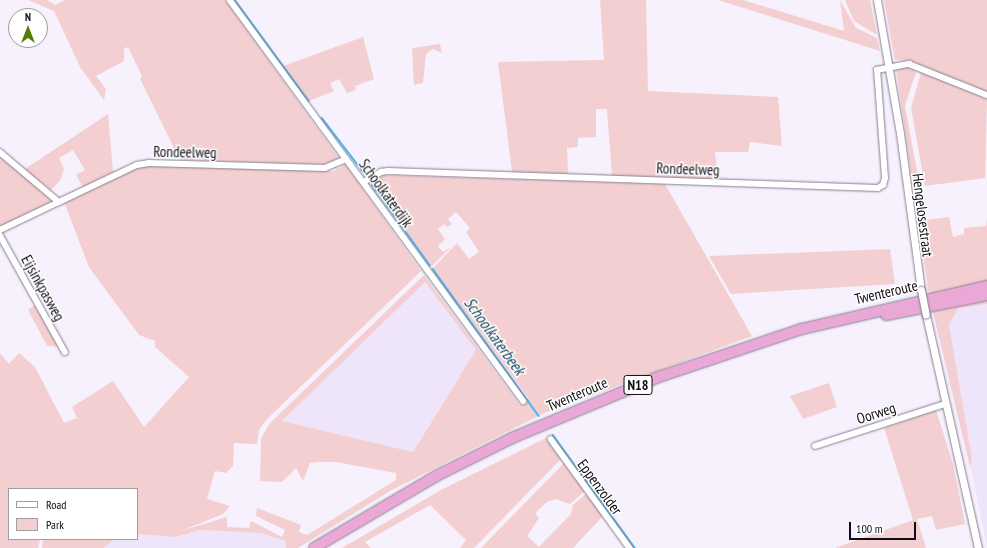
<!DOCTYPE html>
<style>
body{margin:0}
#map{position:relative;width:987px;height:548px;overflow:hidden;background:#f6f1fd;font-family:"PT Sans Narrow",sans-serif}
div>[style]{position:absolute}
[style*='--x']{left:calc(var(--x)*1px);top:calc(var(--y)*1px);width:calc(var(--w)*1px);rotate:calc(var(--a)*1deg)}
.built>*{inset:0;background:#eee5fb}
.green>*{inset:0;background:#f4cfd1}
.stream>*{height:1.5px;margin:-0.75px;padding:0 0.75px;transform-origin:0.75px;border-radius:0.75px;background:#4cb7ee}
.roads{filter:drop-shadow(0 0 1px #857e90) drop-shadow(0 0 1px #857e90)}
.street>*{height:5.5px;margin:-2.75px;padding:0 2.75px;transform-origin:2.75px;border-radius:2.75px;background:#fff}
.secondary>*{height:7px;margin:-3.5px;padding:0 3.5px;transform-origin:3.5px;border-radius:3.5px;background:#fff}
.highway>*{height:10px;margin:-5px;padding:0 5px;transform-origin:5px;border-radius:5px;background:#eaa8d6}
.bridges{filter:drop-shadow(0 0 1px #857e90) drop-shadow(0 0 1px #857e90)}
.secondary-bridge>*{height:7px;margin:-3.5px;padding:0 3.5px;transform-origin:3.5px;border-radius:3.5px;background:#fff}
span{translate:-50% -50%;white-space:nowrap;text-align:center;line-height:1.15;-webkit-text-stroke:3px #fff;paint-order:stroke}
.shield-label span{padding:1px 3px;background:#fff;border:1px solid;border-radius:3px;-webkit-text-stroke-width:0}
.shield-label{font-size:14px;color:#0f0c12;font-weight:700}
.street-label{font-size:15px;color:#0f0c12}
.water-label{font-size:16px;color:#144158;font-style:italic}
.legend{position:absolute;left:8px;top:488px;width:130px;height:52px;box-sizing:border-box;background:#fff;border:1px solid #9f9ea0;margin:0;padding:5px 7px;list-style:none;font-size:12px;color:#0f0c12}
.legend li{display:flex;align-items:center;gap:8px;height:20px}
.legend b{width:20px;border:1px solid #9f9ea0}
.north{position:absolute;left:8px;top:8px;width:40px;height:40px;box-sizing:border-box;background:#fff;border:1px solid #9f9ea0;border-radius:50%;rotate:0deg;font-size:11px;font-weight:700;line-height:16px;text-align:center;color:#0f0c12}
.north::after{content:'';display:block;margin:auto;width:14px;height:18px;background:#507d05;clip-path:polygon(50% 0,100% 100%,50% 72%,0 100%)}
.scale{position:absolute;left:849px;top:522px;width:67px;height:18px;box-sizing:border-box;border:2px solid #0f0c12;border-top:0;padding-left:5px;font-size:12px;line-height:14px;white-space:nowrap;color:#0f0c12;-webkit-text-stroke:3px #fff;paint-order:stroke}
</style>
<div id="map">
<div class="built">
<i style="clip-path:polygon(425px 282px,476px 350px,413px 452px,281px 421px)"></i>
<i style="clip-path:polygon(987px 301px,987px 547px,942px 326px,950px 307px)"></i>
<i style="clip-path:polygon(200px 530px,261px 533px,285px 541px,286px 548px,104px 548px,114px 539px,137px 539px,137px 534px,176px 537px)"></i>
</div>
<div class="green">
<i style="clip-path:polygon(28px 0,47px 0,55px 5px,65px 0,225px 0,341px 161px,336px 165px,180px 160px,140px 79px,142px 76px,128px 47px,124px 49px,124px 61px,96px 76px,106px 89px,104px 100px,80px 67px,54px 11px)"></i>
<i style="clip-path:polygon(600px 0,646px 0,648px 91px,778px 97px,782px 146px,750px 142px,748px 152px,715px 152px,718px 180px,612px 176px,607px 109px,596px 109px,596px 137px,578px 138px,578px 147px,567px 148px,568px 175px,512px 172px,498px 62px,604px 60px)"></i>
<i style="clip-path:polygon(718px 0,743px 0,844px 31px,840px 0,856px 28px,877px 38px,880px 51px)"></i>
<i style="clip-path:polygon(845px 0,870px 0,877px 35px,854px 21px)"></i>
<i style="clip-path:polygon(884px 0,987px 0,987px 93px,912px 61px,895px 60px)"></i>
<i style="clip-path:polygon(363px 37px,374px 79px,355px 86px,356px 90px,347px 93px,339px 79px,330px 83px,334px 91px,309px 101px,283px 66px)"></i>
<i style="clip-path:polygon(440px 44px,442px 53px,433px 49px,426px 54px,423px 83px,414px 85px,412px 48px)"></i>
<i style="clip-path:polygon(906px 65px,916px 72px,905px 106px,926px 220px,949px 217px,953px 237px,964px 234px,964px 228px,986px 226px,987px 217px,987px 284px,929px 295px,896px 69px)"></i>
<i style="clip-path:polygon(921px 72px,987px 99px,985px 178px,925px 186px,911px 108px)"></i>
<i style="clip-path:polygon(108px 114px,113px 172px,83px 187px,76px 175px,85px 170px,73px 150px,59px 158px,64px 169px,60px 181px,51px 190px,25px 169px)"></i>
<i style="clip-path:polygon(0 155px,53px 201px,0 227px)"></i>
<i style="clip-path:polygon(evenodd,345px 164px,421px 271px,267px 419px,259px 430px,257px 444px,234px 443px,233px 466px,226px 473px,215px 471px,207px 499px,230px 506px,223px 514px,181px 531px,227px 517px,227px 527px,249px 528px,250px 522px,253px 522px,282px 537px,285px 530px,256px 516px,257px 508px,301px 525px,299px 532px,307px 535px,396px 480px,396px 473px,336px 462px,318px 462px,310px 463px,303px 481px,296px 468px,282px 482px,260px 481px,261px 439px,270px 423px,424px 275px,520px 405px,529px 399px,433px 268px,457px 243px,469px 259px,479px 252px,466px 232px,470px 228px,456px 212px,448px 219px,452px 224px,447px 227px,444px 224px,438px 229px,445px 239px,438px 246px,443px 252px,451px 247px,432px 266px,372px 185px,373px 179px,382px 175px,665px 184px,752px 336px,542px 414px,390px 491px,298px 548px,286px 548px,285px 541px,261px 533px,200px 530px,176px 537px,137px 534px,137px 489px,9px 489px,9px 539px,40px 540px,38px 548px,0 548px,0 353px,9px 364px,19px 353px,35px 367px,64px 423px,77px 418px,72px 407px,113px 381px,144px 427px,189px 377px,155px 347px,155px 341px,139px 335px,89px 267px,64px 202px,140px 165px,334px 171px,345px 164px,425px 282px,476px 350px,413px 452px,282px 421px,425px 282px)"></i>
<i style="clip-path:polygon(890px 249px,895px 284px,731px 294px,709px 256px)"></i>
<i style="clip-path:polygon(987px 297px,987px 304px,958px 308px,949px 325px,972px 459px,970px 467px,932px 308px)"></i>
<i style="clip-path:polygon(36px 304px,61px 347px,47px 346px,28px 310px)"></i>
<i style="clip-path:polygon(829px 383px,837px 407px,803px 419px,790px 396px)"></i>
<i style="clip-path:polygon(936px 410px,953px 464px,965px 524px,936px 530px,932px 516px,917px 519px,926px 548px,835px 548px,913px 520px,884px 428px)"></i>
<i style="clip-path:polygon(546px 438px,561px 459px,474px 548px,460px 548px,466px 540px,430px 505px,365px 542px,371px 548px,342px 548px,441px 490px)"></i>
<i style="clip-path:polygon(564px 463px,585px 491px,570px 504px,556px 499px,547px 502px,535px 513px,539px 518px,527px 536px,539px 547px,571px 514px,573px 505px,587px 493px,603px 516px,573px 548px,481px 548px)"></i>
<i style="clip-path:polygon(43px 539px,114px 539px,104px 548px,42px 548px)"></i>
</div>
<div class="stream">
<i style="--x:235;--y:0;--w:125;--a:53.8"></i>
<i style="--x:322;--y:118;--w:71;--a:52.5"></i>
<i style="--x:372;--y:185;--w:99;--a:54.1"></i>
<i style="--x:433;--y:269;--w:181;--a:54.2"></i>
<i style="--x:553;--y:435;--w:140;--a:54"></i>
</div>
<div class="roads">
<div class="street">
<i style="--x:230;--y:0;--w:497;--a:53.8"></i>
<i style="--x:0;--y:152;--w:77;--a:40.3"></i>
<i style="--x:59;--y:202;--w:86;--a:-25.4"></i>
<i style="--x:137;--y:165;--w:12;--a:-9"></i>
<i style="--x:149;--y:163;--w:176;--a:1.6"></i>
<i style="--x:325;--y:168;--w:23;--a:-23"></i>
<i style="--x:364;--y:182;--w:20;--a:-30"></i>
<i style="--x:381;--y:172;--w:7;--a:-8"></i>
<i style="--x:388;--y:171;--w:490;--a:2"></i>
<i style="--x:878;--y:188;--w:6;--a:-31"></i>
<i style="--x:883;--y:185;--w:7;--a:-74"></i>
<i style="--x:885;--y:178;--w:108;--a:-94.2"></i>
<i style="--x:877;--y:70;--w:33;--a:-11"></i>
<i style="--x:909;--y:64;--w:84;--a:21.7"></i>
<i style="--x:0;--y:230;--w:65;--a:-25.4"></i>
<i style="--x:0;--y:235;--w:134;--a:60.9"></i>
<i style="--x:551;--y:439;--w:135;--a:54.1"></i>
<i style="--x:815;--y:446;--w:137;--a:-17.9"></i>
</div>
<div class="secondary">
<i style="--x:877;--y:0;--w:135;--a:80.2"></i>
<i style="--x:900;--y:133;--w:158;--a:82.4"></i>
<i style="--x:926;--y:315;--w:239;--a:77.4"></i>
</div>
<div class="highway">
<i style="--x:886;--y:315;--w:103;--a:-11.2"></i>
<i style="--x:314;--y:548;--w:142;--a:-30.5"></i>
<i style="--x:436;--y:476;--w:85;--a:-26.6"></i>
<i style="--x:512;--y:438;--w:156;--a:-22.6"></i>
<i style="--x:656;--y:378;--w:154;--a:-18.6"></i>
<i style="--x:802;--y:329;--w:190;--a:-13.1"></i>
</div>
</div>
<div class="bridges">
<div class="secondary-bridge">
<i style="--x:921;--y:290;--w:25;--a:79"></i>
</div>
</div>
<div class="shield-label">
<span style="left:638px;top:385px">N18</span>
</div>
<div class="street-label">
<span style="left:185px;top:152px;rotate:1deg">Rondeelweg</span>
<span style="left:688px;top:169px;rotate:2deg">Rondeelweg</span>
<span style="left:386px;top:193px;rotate:54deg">Schoolkaterdijk</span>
<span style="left:923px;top:215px;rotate:83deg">Hengelosestraat</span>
<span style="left:43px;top:288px;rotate:61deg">Eijsinkpasweg</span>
<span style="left:886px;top:292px;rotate:-13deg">Twenteroute</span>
<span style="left:577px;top:394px;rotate:-23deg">Twenteroute</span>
<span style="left:876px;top:413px;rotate:-18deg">Oorweg</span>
<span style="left:600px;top:487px;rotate:54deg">Eppenzolder</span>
</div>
<div class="water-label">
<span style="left:495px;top:336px;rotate:54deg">Schoolkaterbeek</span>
</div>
<ul class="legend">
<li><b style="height:5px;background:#fff"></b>Road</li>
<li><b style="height:11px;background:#f4cfd1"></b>Park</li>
</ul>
<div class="north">N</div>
<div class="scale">100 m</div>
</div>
